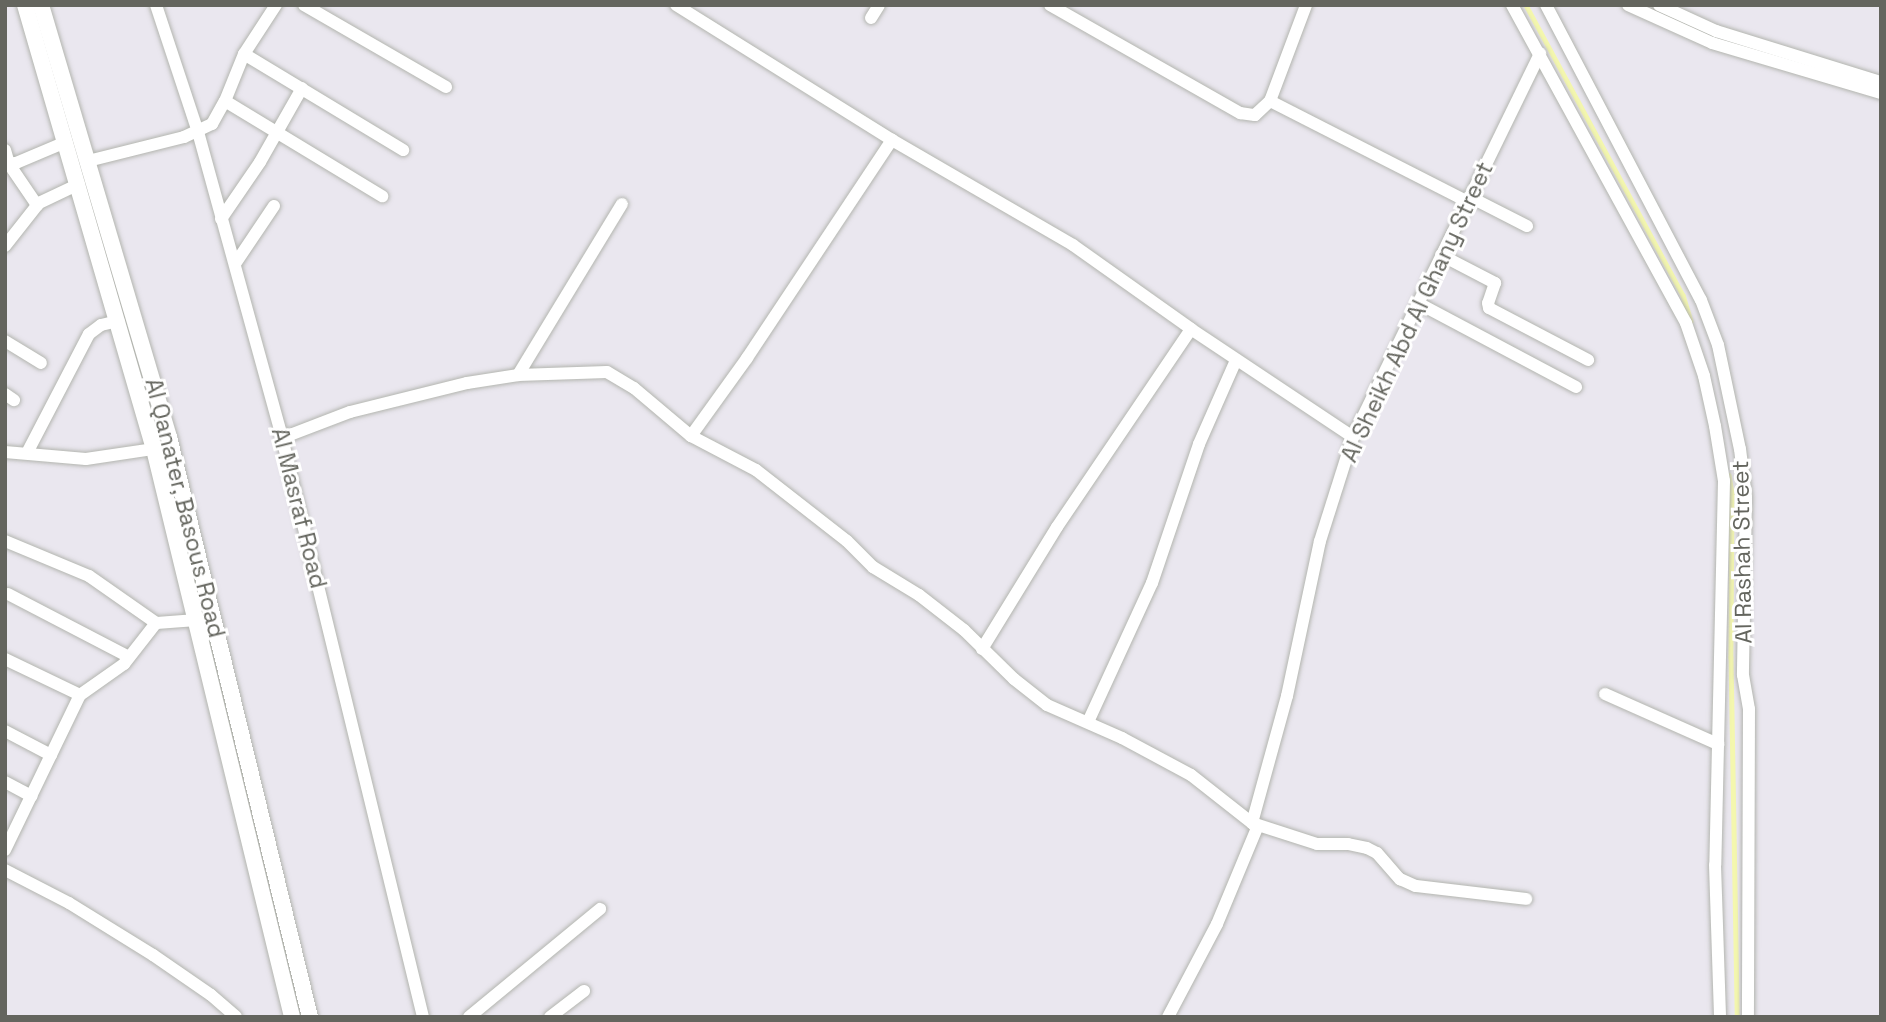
<!DOCTYPE html>
<style>
body{margin:0}
#map{position:relative;width:1886px;height:1022px;overflow:hidden;background:#eae7ef;font-family:"Space Grotesk",sans-serif}
div>[style]{position:absolute}
[style*='--x']{left:calc(var(--x)*1px);top:calc(var(--y)*1px);width:calc(var(--w)*1px);rotate:calc(var(--a)*1deg)}
.stream>*{height:4.5px;margin:-2.25px;padding:0 2.25px;transform-origin:2.25px;border-radius:2.25px;background:#f4f7ae}
.roads{filter:drop-shadow(0 0 2px #b3b5af) drop-shadow(0 0 2px #b3b5af)}
.street>*{height:12px;margin:-6px;padding:0 6px;transform-origin:6px;border-radius:6px;background:#fff}
.secondary>*{height:16px;margin:-8px;padding:0 8px;transform-origin:8px;border-radius:8px;background:#fff}
span{translate:-50% -50%;white-space:nowrap;text-align:center;line-height:1.15;-webkit-text-stroke:6px #fff;paint-order:stroke}
.street-label{font-size:23px;color:#64655e}
.frame{position:absolute;inset:0;border:7px solid #64655e;pointer-events:none}
</style>
<div id="map">
<div class="stream">
<i style="--x:1526;--y:5;--w:330;--a:61.6"></i>
<i style="--x:1683;--y:295;--w:27;--a:73"></i>
<i style="--x:1729;--y:475;--w:20;--a:81"></i>
<i style="--x:1732;--y:495;--w:162;--a:90.4"></i>
<i style="--x:1731;--y:657;--w:360;--a:89"></i>
</div>
<div class="roads">
<div class="street">
<i style="--x:156;--y:5;--w:134;--a:71.7"></i>
<i style="--x:198;--y:132;--w:317;--a:74.6"></i>
<i style="--x:282;--y:438;--w:596;--a:76.31"></i>
<i style="--x:304;--y:5;--w:164;--a:30"></i>
<i style="--x:676;--y:5;--w:255;--a:32"></i>
<i style="--x:892;--y:140;--w:209;--a:30.1"></i>
<i style="--x:1073;--y:245;--w:145;--a:35.4"></i>
<i style="--x:1191;--y:329;--w:195;--a:33.7"></i>
<i style="--x:1050;--y:5;--w:219;--a:29.6"></i>
<i style="--x:1240;--y:113;--w:15;--a:8"></i>
<i style="--x:1255;--y:115;--w:21;--a:-43"></i>
<i style="--x:1270;--y:101;--w:103;--a:-69.4"></i>
<i style="--x:1512;--y:5;--w:362;--a:61.3"></i>
<i style="--x:1686;--y:323;--w:56;--a:71.2"></i>
<i style="--x:1704;--y:376;--w:51;--a:77.6"></i>
<i style="--x:1715;--y:426;--w:56;--a:80.7"></i>
<i style="--x:1724;--y:481;--w:384;--a:91.3"></i>
<i style="--x:1715;--y:865;--w:152;--a:88.1"></i>
<i style="--x:1546;--y:5;--w:333;--a:62.3"></i>
<i style="--x:1701;--y:300;--w:48;--a:69.3"></i>
<i style="--x:1718;--y:345;--w:106;--a:78.1"></i>
<i style="--x:1740;--y:449;--w:48;--a:82.9"></i>
<i style="--x:1746;--y:497;--w:178;--a:91"></i>
<i style="--x:1743;--y:675;--w:35;--a:80"></i>
<i style="--x:1749;--y:709;--w:308;--a:90.2"></i>
<i style="--x:1628;--y:5;--w:92;--a:24.3"></i>
<i style="--x:1712;--y:43;--w:176;--a:16.5"></i>
<i style="--x:1659;--y:5;--w:63;--a:24.5"></i>
<i style="--x:1716;--y:31;--w:173;--a:17.2"></i>
<i style="--x:871;--y:18;--w:15;--a:-58"></i>
<i style="--x:244;--y:54;--w:186;--a:31.1"></i>
<i style="--x:225;--y:101;--w:184;--a:31.2"></i>
<i style="--x:1270;--y:101;--w:222;--a:27"></i>
<i style="--x:5;--y:150;--w:15;--a:74"></i>
<i style="--x:9;--y:164;--w:50;--a:55.7"></i>
<i style="--x:88;--y:161;--w:99;--a:-14"></i>
<i style="--x:184;--y:137;--w:31;--a:-25"></i>
<i style="--x:212;--y:124;--w:26;--a:-61"></i>
<i style="--x:225;--y:101;--w:51;--a:-68"></i>
<i style="--x:244;--y:54;--w:59;--a:-56.9"></i>
<i style="--x:5;--y:164;--w:11;--a:-5"></i>
<i style="--x:16;--y:163;--w:54;--a:-22.8"></i>
<i style="--x:1470;--y:197;--w:64;--a:27"></i>
<i style="--x:221;--y:219;--w:69;--a:-55.6"></i>
<i style="--x:260;--y:162;--w:85;--a:-60.4"></i>
<i style="--x:5;--y:246;--w:55;--a:-51.7"></i>
<i style="--x:39;--y:203;--w:44;--a:-25.4"></i>
<i style="--x:1441;--y:255;--w:61;--a:27.4"></i>
<i style="--x:1495;--y:283;--w:21;--a:109"></i>
<i style="--x:1488;--y:303;--w:5;--a:79"></i>
<i style="--x:1489;--y:308;--w:112;--a:27.7"></i>
<i style="--x:235;--y:264;--w:70;--a:-56.1"></i>
<i style="--x:1418;--y:303;--w:179;--a:28"></i>
<i style="--x:5;--y:341;--w:42;--a:31.4"></i>
<i style="--x:518;--y:375;--w:200;--a:-58.7"></i>
<i style="--x:5;--y:394;--w:11;--a:34"></i>
<i style="--x:691;--y:436;--w:96;--a:-54.3"></i>
<i style="--x:747;--y:358;--w:262;--a:-56.4"></i>
<i style="--x:282;--y:438;--w:73;--a:-20.9"></i>
<i style="--x:350;--y:412;--w:121;--a:-13.9"></i>
<i style="--x:467;--y:383;--w:52;--a:-8.9"></i>
<i style="--x:518;--y:375;--w:89;--a:-1.9"></i>
<i style="--x:607;--y:372;--w:31;--a:31"></i>
<i style="--x:634;--y:388;--w:75;--a:40.1"></i>
<i style="--x:691;--y:436;--w:73;--a:27.6"></i>
<i style="--x:756;--y:470;--w:115;--a:38"></i>
<i style="--x:847;--y:541;--w:37;--a:45"></i>
<i style="--x:873;--y:567;--w:54;--a:31.3"></i>
<i style="--x:919;--y:595;--w:57;--a:37.9"></i>
<i style="--x:964;--y:630;--w:70;--a:44.4"></i>
<i style="--x:1014;--y:679;--w:42;--a:38.2"></i>
<i style="--x:1047;--y:705;--w:82;--a:23.7"></i>
<i style="--x:1122;--y:738;--w:78;--a:28.2"></i>
<i style="--x:1191;--y:775;--w:78;--a:38.2"></i>
<i style="--x:1252;--y:823;--w:68;--a:17.9"></i>
<i style="--x:1317;--y:844;--w:31;--a:0"></i>
<i style="--x:1348;--y:844;--w:19;--a:12"></i>
<i style="--x:1367;--y:848;--w:11;--a:27"></i>
<i style="--x:1377;--y:853;--w:35;--a:49"></i>
<i style="--x:1400;--y:879;--w:17;--a:24"></i>
<i style="--x:1416;--y:886;--w:111;--a:6.7"></i>
<i style="--x:5;--y:452;--w:81;--a:4.9"></i>
<i style="--x:86;--y:459;--w:69;--a:-8.4"></i>
<i style="--x:27;--y:453;--w:134;--a:-62.5"></i>
<i style="--x:89;--y:334;--w:15;--a:-37"></i>
<i style="--x:101;--y:325;--w:18;--a:-13"></i>
<i style="--x:5;--y:541;--w:91;--a:22.6"></i>
<i style="--x:89;--y:576;--w:82;--a:35"></i>
<i style="--x:8;--y:594;--w:136;--a:27.5"></i>
<i style="--x:982;--y:649;--w:143;--a:-58.4"></i>
<i style="--x:1057;--y:527;--w:239;--a:-55.9"></i>
<i style="--x:5;--y:659;--w:83;--a:25.6"></i>
<i style="--x:1605;--y:694;--w:124;--a:23.9"></i>
<i style="--x:1088;--y:722;--w:153;--a:-65.3"></i>
<i style="--x:1152;--y:583;--w:147;--a:-71.3"></i>
<i style="--x:1199;--y:444;--w:92;--a:-66.2"></i>
<i style="--x:5;--y:731;--w:52;--a:27.6"></i>
<i style="--x:5;--y:782;--w:30;--a:28"></i>
<i style="--x:1252;--y:823;--w:132;--a:-74.6"></i>
<i style="--x:1287;--y:696;--w:158;--a:-78"></i>
<i style="--x:1320;--y:541;--w:109;--a:-72.4"></i>
<i style="--x:1353;--y:437;--w:427;--a:-64"></i>
<i style="--x:5;--y:850;--w:172;--a:-64.2"></i>
<i style="--x:80;--y:695;--w:54;--a:-35.2"></i>
<i style="--x:124;--y:664;--w:52;--a:-52"></i>
<i style="--x:156;--y:623;--w:41;--a:-4.2"></i>
<i style="--x:5;--y:870;--w:72;--a:27.3"></i>
<i style="--x:69;--y:903;--w:99;--a:31.8"></i>
<i style="--x:153;--y:955;--w:70;--a:34.6"></i>
<i style="--x:211;--y:995;--w:33;--a:41"></i>
<i style="--x:469;--y:1017;--w:170;--a:-39.5"></i>
<i style="--x:550;--y:1017;--w:43;--a:-37.4"></i>
<i style="--x:1168;--y:1017;--w:105;--a:-62.2"></i>
<i style="--x:1217;--y:924;--w:104;--a:-67.4"></i>
<i style="--x:1257;--y:828;--w:7;--a:-135"></i>
</div>
<div class="secondary">
<i style="--x:25;--y:5;--w:462;--a:73.8"></i>
<i style="--x:154;--y:449;--w:585;--a:76.34"></i>
<i style="--x:41;--y:5;--w:451;--a:73.5"></i>
<i style="--x:169;--y:437;--w:597;--a:76.34"></i>
</div>
</div>
<div class="street-label">
<span style="left:1417px;top:312px;rotate:-65deg">Al Sheikh Abd Al Ghany Street</span>
<span style="left:185px;top:508px;rotate:76deg">Al Qanater, Basous Road</span>
<span style="left:299px;top:508px;rotate:76deg">Al Masraf Road</span>
<span style="left:1742px;top:552px;rotate:-91deg">Al Rashah Street</span>
</div>
<div class="frame"></div>
</div>
